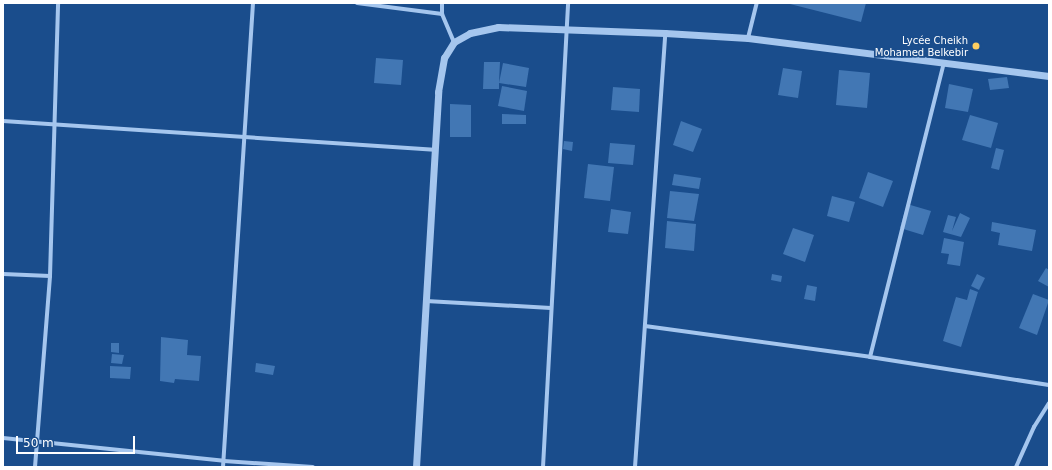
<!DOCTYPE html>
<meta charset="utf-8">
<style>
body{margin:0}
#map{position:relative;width:1052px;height:470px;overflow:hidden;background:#1a4d8c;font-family:"DejaVu Sans",sans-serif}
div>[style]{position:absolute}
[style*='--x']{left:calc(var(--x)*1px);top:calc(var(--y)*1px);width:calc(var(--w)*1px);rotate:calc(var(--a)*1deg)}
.building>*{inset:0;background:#4277b4}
.minor>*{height:4px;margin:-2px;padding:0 2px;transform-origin:2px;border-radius:2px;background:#a5c6ee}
.tertiary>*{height:7px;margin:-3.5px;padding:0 3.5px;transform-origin:3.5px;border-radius:3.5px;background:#a5c6ee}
.dots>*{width:11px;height:11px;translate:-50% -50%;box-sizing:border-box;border:2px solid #1a4d8c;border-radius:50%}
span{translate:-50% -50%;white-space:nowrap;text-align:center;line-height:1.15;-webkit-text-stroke:3.5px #1a4d8c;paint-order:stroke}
.poi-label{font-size:10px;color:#fff}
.right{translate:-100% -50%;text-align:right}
.frame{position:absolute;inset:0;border:4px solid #fff;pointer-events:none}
.scale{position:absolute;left:16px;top:436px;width:119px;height:18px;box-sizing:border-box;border:2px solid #fff;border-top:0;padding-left:5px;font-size:12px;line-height:14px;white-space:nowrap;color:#fff;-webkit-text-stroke:3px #1a4d8c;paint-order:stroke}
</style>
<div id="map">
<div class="building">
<i style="clip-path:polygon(786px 3px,866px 3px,861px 22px)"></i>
<i style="clip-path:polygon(376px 58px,403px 60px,401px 85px,374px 83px)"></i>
<i style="clip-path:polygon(484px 62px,500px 62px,499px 83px,503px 63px,529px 68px,526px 87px,499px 83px,499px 89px,483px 89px)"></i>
<i style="clip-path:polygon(783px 68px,802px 71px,798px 98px,778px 95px)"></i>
<i style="clip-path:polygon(839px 70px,870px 73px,867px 108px,836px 105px)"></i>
<i style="clip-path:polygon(1007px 77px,1009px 88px,990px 90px,988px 79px)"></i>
<i style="clip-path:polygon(949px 84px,973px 89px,968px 112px,945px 108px)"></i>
<i style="clip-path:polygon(502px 86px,527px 91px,524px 111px,498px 106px)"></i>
<i style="clip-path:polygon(613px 87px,640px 89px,639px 112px,611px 110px)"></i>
<i style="clip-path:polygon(450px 104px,471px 105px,471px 137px,450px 137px)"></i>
<i style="clip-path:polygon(502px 114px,526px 115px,526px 124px,502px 124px)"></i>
<i style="clip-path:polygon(970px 115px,998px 123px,991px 148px,962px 140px)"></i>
<i style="clip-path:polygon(681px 121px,702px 129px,693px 152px,673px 145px)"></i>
<i style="clip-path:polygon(564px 141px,573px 142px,572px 151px,563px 149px)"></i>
<i style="clip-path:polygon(610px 143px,635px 145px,633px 165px,608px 163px)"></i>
<i style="clip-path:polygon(996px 148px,1004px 150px,999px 170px,991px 168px)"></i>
<i style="clip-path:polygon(588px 164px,614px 167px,610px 201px,584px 198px)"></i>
<i style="clip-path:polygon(868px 172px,893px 181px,883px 207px,859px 198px)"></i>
<i style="clip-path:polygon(674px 174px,701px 178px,699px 189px,672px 185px)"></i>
<i style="clip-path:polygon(670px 191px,699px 194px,694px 221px,667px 218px)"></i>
<i style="clip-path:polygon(832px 196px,855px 202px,849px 222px,827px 216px)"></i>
<i style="clip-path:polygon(907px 204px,931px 211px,923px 235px,900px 228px)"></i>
<i style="clip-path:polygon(611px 209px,631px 212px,628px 234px,608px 232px)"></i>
<i style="clip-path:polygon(960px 213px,970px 218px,961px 237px,943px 232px,948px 215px,956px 217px,952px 231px)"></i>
<i style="clip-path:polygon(667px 221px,696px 224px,694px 251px,665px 248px)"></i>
<i style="clip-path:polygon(992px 222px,1036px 230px,1032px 251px,998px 245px,1000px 233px,991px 231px)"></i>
<i style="clip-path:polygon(793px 228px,814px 235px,805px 262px,783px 254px)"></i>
<i style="clip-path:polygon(944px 238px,964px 242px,960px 266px,947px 264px,949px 254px,941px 253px)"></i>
<i style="clip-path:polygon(1046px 268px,1049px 270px,1049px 287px,1038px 281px)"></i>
<i style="clip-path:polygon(772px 274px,782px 276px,781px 282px,771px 280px)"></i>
<i style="clip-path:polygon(977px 274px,985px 278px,979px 290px,971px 286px)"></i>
<i style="clip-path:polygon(807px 285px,817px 287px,815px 301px,804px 299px)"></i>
<i style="clip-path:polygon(970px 289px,978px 292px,961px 347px,943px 341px,956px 297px,967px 300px)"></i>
<i style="clip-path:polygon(1033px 294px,1049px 300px,1037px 335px,1019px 328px)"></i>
<i style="clip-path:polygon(161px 337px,188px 340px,187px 355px,201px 356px,199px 381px,175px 379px,174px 383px,160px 381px)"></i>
<i style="clip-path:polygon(111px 343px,119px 343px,119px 353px,111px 352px)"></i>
<i style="clip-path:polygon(112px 354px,124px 355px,122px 364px,111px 363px)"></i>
<i style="clip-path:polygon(256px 363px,275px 366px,273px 375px,255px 372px)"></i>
<i style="clip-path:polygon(110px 366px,131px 367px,130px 379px,110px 378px)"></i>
</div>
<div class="minor">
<i style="--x:357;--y:3;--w:86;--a:7.4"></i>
<i style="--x:442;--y:3;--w:11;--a:90"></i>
<i style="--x:442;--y:14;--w:30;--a:67"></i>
<i style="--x:748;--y:38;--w:36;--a:-76"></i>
<i style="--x:3;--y:121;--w:432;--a:3.8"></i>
<i style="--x:3;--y:274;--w:47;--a:2.4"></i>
<i style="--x:426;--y:301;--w:125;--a:3.2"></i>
<i style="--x:645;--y:326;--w:227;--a:7.8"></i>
<i style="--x:870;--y:357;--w:181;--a:8.9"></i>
<i style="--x:870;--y:357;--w:303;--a:-75.9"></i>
<i style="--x:3;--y:438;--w:222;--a:5.9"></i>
<i style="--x:224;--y:461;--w:89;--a:3.9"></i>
<i style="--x:35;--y:467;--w:192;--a:-85.5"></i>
<i style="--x:50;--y:276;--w:273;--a:-88.3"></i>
<i style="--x:223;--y:467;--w:465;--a:-86.3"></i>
<i style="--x:543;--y:467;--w:465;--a:-86.9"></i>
<i style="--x:635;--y:467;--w:435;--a:-86"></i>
<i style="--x:1016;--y:467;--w:44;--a:-65.8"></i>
<i style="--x:1034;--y:427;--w:28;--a:-58"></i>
</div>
<div class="tertiary">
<i style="--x:416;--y:467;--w:376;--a:-86.6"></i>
<i style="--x:438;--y:92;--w:35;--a:-80"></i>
<i style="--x:444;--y:58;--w:19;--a:-58"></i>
<i style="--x:454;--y:42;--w:18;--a:-29"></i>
<i style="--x:470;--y:33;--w:29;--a:-12"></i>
<i style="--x:498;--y:27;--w:167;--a:2.1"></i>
<i style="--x:665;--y:33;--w:83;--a:3.4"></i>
<i style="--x:748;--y:38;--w:303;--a:7.2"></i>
</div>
<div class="dots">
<i style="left:976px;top:46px;background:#ffcf61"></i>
</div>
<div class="poi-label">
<span class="right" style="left:968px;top:46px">Lycée Cheikh<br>Mohamed Belkebir</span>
</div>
<div class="frame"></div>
<div class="scale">50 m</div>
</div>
